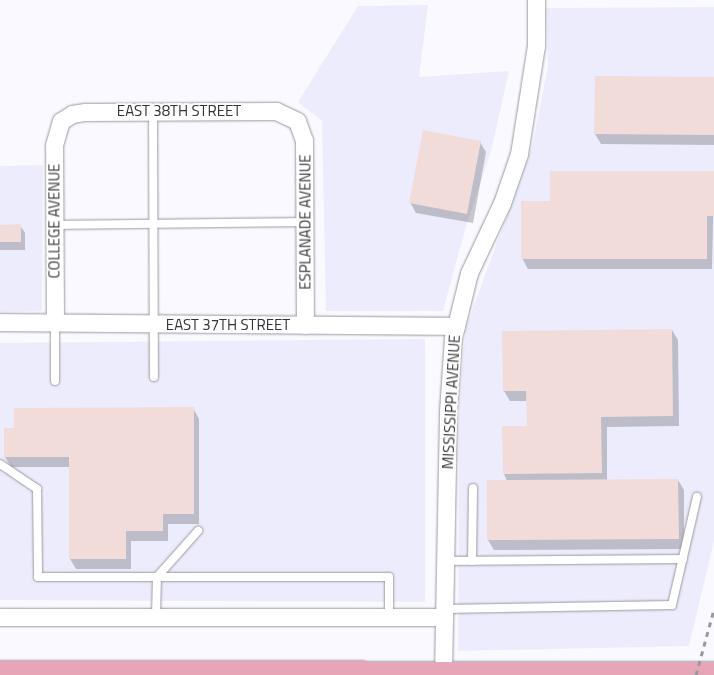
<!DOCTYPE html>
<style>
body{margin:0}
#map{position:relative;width:714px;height:675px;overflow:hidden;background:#faf9ff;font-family:"Titillium Web",sans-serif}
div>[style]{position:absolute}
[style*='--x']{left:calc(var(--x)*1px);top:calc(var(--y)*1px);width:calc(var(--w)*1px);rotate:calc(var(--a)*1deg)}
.built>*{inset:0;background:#edecfc}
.shadow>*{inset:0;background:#0003}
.building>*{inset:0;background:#f1dcd9}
.roads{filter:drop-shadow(0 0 1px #9998a0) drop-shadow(0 0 1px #9998a0)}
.service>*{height:8px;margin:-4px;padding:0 4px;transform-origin:4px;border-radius:4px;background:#fff}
.minor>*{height:17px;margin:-8.5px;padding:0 8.5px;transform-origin:8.5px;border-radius:8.5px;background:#fff}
.primary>*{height:22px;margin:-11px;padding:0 11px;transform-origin:11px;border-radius:11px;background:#e6a6b8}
.rail>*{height:3px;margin-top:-1.5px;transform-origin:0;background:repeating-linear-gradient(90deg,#99999e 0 5px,transparent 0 10px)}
span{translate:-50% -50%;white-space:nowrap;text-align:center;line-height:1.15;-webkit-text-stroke:3.5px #fff;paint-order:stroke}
.street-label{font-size:15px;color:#323236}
</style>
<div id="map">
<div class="built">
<i style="clip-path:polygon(428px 5px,419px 77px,509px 71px,491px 151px,464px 233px,443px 311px,326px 311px,322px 121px,298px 102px,358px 6px)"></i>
<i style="clip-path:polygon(714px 7px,714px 541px,689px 646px,458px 651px,459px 391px,466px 327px,532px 147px,548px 66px,546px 8px)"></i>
<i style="clip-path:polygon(43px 165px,42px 311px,0 312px,0 166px)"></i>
<i style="clip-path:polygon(425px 339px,425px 602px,0 600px,0 343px)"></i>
</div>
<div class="shadow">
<i style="clip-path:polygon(714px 78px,714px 145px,601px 144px,595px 134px)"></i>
<i style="clip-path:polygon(480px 142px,486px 152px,473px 223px,416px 213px,410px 202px)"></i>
<i style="clip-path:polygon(714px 172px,712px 269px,528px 269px,522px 258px,551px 202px)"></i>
<i style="clip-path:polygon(20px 225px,25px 233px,25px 250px,0 250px,0 226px)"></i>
<i style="clip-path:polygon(672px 330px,678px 340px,679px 426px,607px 427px,607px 480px,678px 480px,684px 490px,684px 549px,494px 550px,488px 540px,507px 481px,504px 474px,528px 427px,528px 401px,510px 401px,504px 391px,503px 332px)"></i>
<i style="clip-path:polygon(193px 408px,199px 419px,199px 524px,168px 524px,168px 541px,131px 541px,131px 569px,76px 569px,70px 559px,70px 467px,11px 467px,5px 457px,15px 429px)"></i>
</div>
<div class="building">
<i style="clip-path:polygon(595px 76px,714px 77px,714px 135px,594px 134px)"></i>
<i style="clip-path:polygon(423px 130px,481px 141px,467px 214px,409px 203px)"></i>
<i style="clip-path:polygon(550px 171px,714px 171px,714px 216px,707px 216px,707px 259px,521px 259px,521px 201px,550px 201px)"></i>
<i style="clip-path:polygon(21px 224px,21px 242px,0 242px,0 225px)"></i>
<i style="clip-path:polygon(672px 329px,673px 416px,601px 417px,602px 473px,503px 474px,502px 426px,527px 426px,526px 391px,503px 391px,502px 331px)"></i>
<i style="clip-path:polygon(194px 407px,194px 514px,163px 514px,163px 531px,126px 531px,126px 559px,69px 559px,69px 457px,4px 457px,4px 428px,14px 428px,14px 408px)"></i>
<i style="clip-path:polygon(678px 479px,679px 539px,487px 540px,487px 480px)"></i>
</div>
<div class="roads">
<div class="service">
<i style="--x:153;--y:112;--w:265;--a:89.8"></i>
<i style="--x:55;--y:225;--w:249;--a:-0.7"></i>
<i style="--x:55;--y:323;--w:58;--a:90"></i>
<i style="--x:0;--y:464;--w:45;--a:34"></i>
<i style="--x:37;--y:489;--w:88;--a:89.3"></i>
<i style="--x:38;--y:577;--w:351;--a:0"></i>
<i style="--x:389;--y:577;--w:40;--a:90"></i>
<i style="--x:445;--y:561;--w:238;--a:-0.5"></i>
<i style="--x:472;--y:561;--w:73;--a:-89.2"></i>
<i style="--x:444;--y:609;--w:228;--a:-1"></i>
<i style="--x:672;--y:605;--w:111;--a:-77"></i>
<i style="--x:156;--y:617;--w:40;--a:-88.6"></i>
<i style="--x:157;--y:577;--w:62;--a:-48.3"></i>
</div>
<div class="minor">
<i style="--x:0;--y:322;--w:456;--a:0.5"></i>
<i style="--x:55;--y:323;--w:178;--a:-90.3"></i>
<i style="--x:54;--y:145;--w:25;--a:-74"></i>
<i style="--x:61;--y:121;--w:13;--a:-32"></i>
<i style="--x:72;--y:114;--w:13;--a:-9"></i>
<i style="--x:85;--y:112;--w:191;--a:-0.3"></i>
<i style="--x:276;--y:111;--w:23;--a:25"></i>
<i style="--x:297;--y:121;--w:20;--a:70"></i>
<i style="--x:304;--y:140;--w:185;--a:89.7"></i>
<i style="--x:0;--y:617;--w:444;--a:0"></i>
<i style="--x:443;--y:673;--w:262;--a:-88.9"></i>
<i style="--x:448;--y:411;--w:73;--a:-86.1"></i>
<i style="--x:453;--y:338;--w:67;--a:-76.2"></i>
<i style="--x:469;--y:273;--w:77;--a:-64.8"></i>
<i style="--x:502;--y:203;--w:52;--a:-70.9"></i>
<i style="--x:519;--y:154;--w:109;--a:-81.1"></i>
<i style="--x:536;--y:46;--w:46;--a:-90"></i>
</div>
<div class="primary">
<i style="--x:0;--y:672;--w:714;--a:0.08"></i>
</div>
</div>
<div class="rail">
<i style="--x:696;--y:675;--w:68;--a:-74.7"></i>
</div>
<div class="street-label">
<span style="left:179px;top:111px">EAST 38TH STREET</span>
<span style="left:54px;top:221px;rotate:-90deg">COLLEGE AVENUE</span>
<span style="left:305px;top:222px;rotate:-90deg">ESPLANADE AVENUE</span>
<span style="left:228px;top:325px">EAST 37TH STREET</span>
<span style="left:451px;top:402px;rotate:-87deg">MISSISSIPPI AVENUE</span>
</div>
</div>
